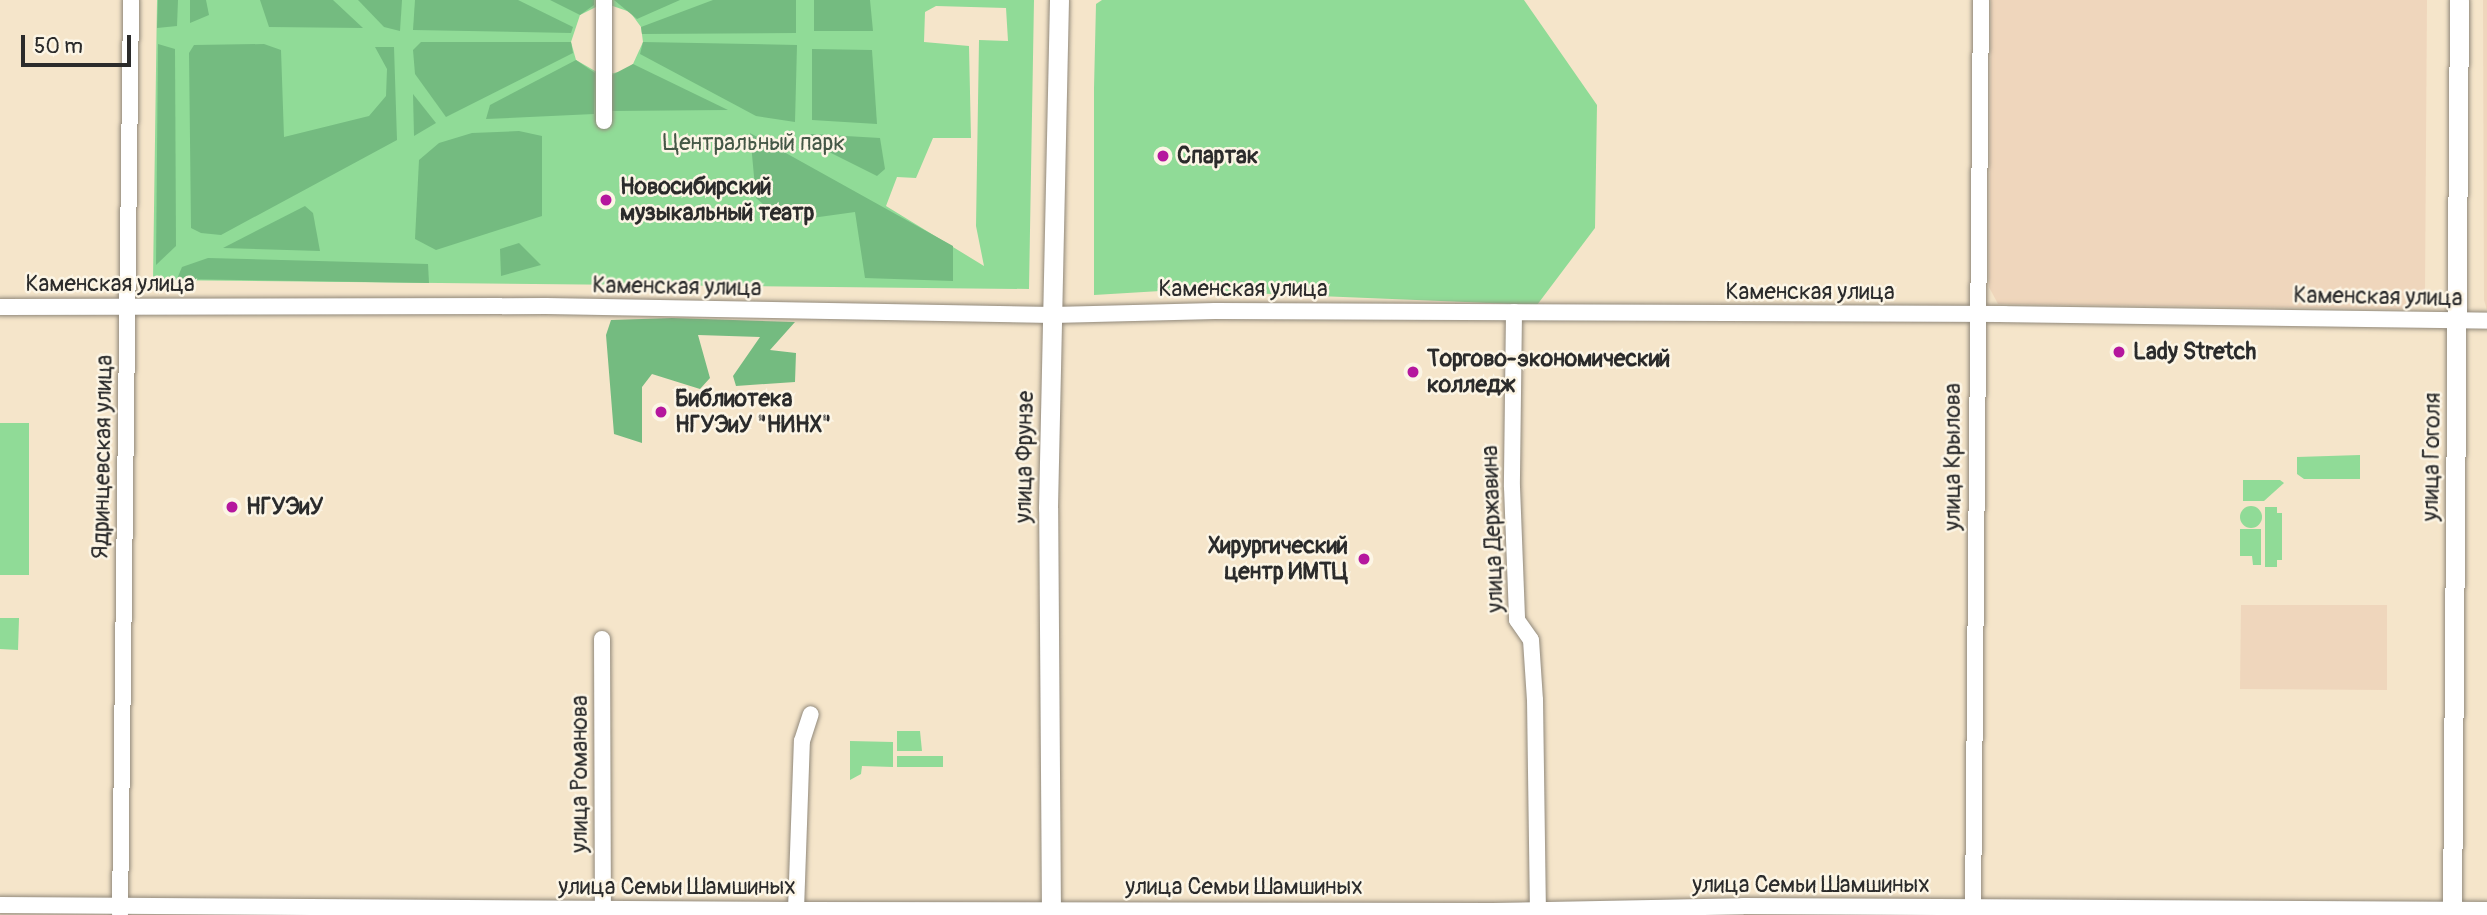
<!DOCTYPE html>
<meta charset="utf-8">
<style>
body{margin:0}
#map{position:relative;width:2487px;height:915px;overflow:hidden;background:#f5e5ca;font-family:Pangolin,sans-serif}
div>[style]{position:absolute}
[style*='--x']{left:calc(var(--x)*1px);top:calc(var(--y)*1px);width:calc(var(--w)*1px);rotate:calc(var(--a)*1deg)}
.built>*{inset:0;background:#efd6bc}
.green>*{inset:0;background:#90db97}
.round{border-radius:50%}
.forest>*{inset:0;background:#74bb80}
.roads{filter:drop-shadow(0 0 2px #90887a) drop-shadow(0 0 2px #90887a)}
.minor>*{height:16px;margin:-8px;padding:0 8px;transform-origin:8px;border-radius:8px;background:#fff}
.major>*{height:19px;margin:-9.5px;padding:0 9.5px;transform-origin:9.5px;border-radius:9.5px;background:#fff}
.dots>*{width:19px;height:19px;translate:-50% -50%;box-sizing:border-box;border:4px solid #fcf5e5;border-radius:50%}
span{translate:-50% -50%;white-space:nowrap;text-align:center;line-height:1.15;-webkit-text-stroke:5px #fcf5e5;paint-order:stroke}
.park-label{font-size:23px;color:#445746}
.poi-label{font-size:23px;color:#2b2b2b;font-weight:700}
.left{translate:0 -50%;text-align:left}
.right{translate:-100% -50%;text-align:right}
.street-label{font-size:23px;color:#2b2b2b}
.scale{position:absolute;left:21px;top:35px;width:110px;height:32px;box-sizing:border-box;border:4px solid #2b2b2b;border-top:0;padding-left:9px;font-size:21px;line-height:24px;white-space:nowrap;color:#2b2b2b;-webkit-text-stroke:5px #fcf5e5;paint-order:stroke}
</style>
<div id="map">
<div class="built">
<i style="clip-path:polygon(1991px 0,2427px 0,2425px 292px,2409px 308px,2399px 309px,1998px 304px,1989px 287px)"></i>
<i style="clip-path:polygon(2483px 0,2487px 0,2487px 310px,2484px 300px)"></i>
<i style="clip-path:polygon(2241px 605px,2387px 605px,2387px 690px,2240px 689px)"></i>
</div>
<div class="green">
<i style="clip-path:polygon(evenodd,157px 0,1034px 0,1029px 289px,153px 280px,157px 0,604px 3px,630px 12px,641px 27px,643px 42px,633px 64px,625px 71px,602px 75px,576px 60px,571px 42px,580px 15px,604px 3px,157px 0,936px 6px,1006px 8px,1008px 41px,979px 40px,976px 226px,984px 266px,886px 206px,897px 177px,916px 178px,933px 138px,971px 138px,969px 46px,924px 42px,925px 12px,936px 6px)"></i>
<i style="clip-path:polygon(1102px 0,1524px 0,1597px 105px,1595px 228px,1537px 305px,1177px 290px,1094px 295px,1094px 88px,1096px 4px)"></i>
<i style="clip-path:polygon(0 423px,29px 423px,29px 575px,0 575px)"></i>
<i style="clip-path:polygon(2360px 455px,2360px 479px,2304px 479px,2297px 474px,2297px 457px)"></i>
<i style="clip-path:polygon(2243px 480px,2280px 480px,2284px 483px,2264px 501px,2243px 501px)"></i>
<i class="round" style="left:2240px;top:506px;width:22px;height:22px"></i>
<i style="clip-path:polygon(2265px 507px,2277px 507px,2277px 513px,2282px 513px,2282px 560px,2277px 560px,2277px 567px,2265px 567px)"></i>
<i style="clip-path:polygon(2240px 529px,2261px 529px,2261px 565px,2253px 565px,2252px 556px,2240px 556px)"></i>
<i style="clip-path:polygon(0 618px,19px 618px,18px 650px,0 649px)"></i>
<i style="clip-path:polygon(897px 731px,920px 731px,922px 751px,897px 751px)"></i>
<i style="clip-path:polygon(850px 741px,893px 742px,893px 767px,862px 766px,861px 774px,850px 780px)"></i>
<i style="clip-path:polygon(897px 756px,943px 756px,943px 767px,897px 767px)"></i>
</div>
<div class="forest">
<i style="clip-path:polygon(158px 0,178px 0,177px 26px,157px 28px)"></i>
<i style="clip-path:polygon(190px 0,206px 0,209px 15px,190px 23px)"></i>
<i style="clip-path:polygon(260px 0,333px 0,363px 28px,269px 27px)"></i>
<i style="clip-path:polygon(358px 0,402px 0,400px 31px,384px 27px)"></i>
<i style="clip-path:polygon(415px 0,518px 0,573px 27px,571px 33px,413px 30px)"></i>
<i style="clip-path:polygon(550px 0,594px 0,594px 5px,580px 15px)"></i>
<i style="clip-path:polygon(614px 0,680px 0,637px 19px)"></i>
<i style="clip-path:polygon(713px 0,796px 0,796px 33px,642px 34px,641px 27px)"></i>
<i style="clip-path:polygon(814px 0,870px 0,873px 31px,814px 31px)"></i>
<i style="clip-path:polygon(421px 42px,571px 42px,573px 53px,446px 117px,415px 74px,413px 50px)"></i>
<i style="clip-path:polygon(643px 42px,797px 45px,795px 122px,756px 116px,640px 54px)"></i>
<i style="clip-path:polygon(158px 44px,175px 49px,176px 246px,156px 265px)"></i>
<i style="clip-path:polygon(264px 44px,281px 50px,284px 137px,369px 116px,386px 96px,387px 69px,375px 47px,394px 47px,397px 140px,221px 235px,201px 233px,191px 228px,189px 53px,194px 45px)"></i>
<i style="clip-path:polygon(812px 49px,872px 50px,877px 124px,812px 120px)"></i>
<i style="clip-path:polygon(576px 60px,595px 73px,594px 114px,486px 119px,490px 105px)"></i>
<i style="clip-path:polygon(633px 64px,728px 110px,611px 111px,612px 75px)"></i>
<i style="clip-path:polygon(413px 94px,436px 123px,414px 136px)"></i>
<i style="clip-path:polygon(519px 131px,542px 136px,542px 216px,436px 250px,415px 239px,419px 160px,439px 143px,472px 133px)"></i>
<i style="clip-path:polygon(750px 133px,953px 246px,953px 281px,865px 278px,855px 212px,783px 222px,756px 198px)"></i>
<i style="clip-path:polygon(811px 134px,880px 138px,885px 169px,877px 176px,809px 142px)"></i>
<i style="clip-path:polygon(305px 206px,313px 213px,320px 251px,223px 248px)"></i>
<i style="clip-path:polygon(519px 243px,541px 265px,501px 276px,500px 249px)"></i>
<i style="clip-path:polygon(208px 258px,428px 264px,429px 283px,177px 279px,182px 267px)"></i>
<i style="clip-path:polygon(672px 318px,795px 322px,770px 350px,796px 353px,795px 382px,736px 386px,733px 376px,760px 337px,698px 335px,710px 378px,700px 389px,652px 374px,642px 387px,642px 443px,614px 434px,606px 335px,611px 320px)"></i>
</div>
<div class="roads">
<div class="minor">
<i style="--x:604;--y:121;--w:121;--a:-90"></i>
<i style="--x:0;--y:307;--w:546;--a:-0.1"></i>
<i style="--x:546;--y:306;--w:507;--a:1.02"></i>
<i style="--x:1053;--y:315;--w:162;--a:-1.4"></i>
<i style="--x:1215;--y:311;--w:789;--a:0.22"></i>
<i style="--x:2004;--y:314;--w:483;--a:0.8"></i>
<i style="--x:1514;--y:312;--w:175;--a:90.7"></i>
<i style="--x:1512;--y:487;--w:133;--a:87.8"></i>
<i style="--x:1517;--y:620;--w:24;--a:55"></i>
<i style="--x:1531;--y:640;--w:60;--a:86.2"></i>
<i style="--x:1535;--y:700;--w:209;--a:89.2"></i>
<i style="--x:602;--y:639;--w:270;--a:89.8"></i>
<i style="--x:0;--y:905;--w:796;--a:0.36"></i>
<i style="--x:796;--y:910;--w:697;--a:0.08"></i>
<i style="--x:1493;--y:911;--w:250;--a:-1.1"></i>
<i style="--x:1743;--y:906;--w:744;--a:0.31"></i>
<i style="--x:796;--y:910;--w:169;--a:-88"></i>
<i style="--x:802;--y:741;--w:28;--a:-72"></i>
<i style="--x:120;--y:914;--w:914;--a:-89.31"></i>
<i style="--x:1973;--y:915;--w:915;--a:-89.5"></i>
</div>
<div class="major">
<i style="--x:1051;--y:915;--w:407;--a:-90.4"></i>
<i style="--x:1048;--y:508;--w:508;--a:-88.76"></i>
<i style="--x:2452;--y:915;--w:915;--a:-89.56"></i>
</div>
</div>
<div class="dots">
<i style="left:1163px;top:156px;background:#b5179e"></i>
<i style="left:606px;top:200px;background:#b5179e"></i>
<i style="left:2119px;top:352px;background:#b5179e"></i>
<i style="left:1413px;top:372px;background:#b5179e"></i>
<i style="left:661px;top:412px;background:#b5179e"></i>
<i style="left:232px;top:507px;background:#b5179e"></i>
<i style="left:1364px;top:559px;background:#b5179e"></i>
</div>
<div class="park-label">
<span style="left:754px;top:143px">Центральный парк</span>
</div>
<div class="poi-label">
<span class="left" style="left:1177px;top:156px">Спартак</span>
<span class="left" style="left:620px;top:200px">Новосибирский<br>музыкальный театр</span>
<span class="left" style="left:2133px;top:352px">Lady Stretch</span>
<span class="left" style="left:1427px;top:372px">Торгово-экономический<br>колледж</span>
<span class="left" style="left:675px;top:412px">Библиотека<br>НГУЭиУ "НИНХ"</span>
<span class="left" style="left:246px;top:507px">НГУЭиУ</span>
<span class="right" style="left:1348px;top:559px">Хирургический<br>центр ИМТЦ</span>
</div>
<div class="street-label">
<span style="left:110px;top:284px">Каменская улица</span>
<span style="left:677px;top:287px;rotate:1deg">Каменская улица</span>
<span style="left:1243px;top:289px">Каменская улица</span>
<span style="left:1810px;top:292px">Каменская улица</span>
<span style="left:2378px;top:297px;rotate:1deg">Каменская улица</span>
<span style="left:103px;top:457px;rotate:-89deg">Ядринцевская улица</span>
<span style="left:1025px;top:457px;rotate:-89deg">улица Фрунзе</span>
<span style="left:1953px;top:457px;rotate:-90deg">улица Крылова</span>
<span style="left:2432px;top:457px;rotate:-89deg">улица Гоголя</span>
<span style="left:1493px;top:529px;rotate:-92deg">улица Державина</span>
<span style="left:580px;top:774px;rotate:-90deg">улица Романова</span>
<span style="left:1811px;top:885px">улица Семьи Шамшиных</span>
<span style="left:677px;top:887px">улица Семьи Шамшиных</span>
<span style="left:1244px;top:887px">улица Семьи Шамшиных</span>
</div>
<div class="scale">50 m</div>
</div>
